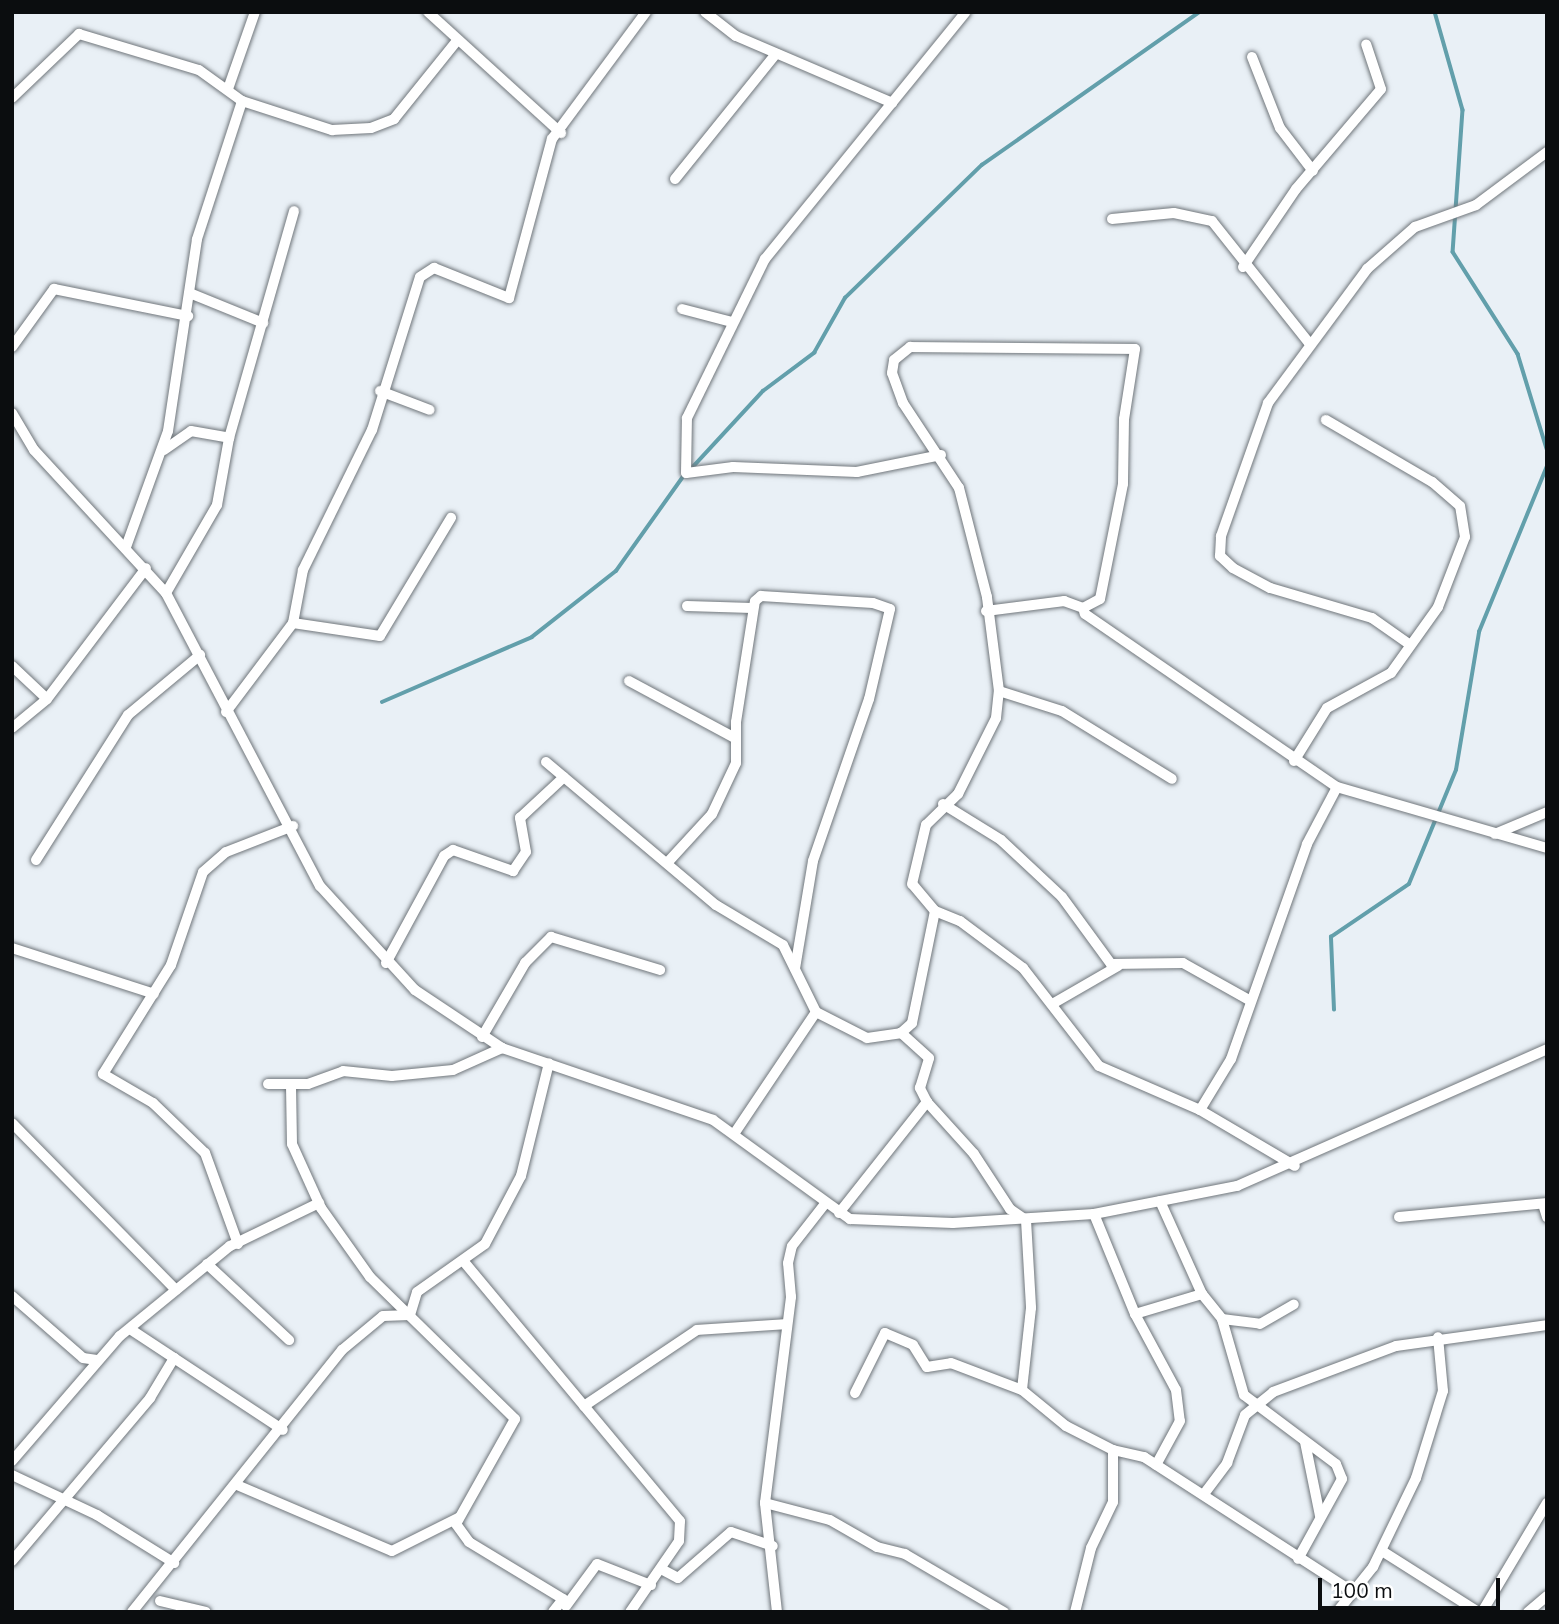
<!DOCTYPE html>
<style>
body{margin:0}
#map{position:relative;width:1559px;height:1624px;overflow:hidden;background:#e9f0f6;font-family:Mulish,sans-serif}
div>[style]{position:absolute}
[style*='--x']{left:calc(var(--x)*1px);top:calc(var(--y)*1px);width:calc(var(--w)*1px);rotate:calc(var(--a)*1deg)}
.stream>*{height:3.5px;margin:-1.75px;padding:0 1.75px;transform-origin:1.75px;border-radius:1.75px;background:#629fab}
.roads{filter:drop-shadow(0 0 2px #70767b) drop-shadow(0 0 2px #70767b)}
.minor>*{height:10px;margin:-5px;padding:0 5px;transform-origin:5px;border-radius:5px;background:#fff}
span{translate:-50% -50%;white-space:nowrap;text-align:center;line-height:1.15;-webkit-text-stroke:5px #fff;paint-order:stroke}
.frame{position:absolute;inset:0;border:14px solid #0b0d0f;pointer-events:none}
.scale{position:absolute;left:1318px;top:1578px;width:182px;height:32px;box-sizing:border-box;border:4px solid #0b0d0f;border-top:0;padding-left:9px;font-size:21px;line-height:24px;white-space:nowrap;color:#0b0d0f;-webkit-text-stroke:5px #fff;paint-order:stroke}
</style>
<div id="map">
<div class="stream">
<i style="--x:1435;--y:12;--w:102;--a:74.1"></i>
<i style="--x:1463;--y:110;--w:142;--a:94"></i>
<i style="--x:1453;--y:252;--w:121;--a:57.5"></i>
<i style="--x:1518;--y:354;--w:99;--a:73"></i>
<i style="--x:691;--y:469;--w:106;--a:-47.3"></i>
<i style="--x:763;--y:391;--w:64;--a:-36.7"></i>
<i style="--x:814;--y:353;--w:63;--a:-60.6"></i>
<i style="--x:845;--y:298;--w:191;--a:-44.2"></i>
<i style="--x:982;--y:165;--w:266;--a:-35.1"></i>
<i style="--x:382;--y:702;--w:163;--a:-23.4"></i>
<i style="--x:532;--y:637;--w:107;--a:-38.2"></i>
<i style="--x:616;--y:571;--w:119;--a:-54.6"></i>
<i style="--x:1334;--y:1010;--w:73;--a:-92.4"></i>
<i style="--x:1331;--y:937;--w:94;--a:-34.2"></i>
<i style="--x:1409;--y:884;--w:123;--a:-67.6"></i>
<i style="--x:1456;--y:770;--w:140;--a:-80.5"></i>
<i style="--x:1479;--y:632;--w:179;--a:-67.7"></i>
</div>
<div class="roads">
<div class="minor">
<i style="--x:428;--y:12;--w:180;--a:42.3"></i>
<i style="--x:705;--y:12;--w:39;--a:38"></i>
<i style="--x:736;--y:36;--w:170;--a:23.2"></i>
<i style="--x:1252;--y:57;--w:76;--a:68.5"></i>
<i style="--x:1280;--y:128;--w:54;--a:52.5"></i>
<i style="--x:228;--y:89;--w:82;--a:-70.7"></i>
<i style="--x:12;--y:98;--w:93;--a:-43.7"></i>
<i style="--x:79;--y:34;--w:125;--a:16.7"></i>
<i style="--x:199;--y:70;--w:53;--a:35.8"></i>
<i style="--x:242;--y:101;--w:95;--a:17.9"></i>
<i style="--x:332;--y:130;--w:39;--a:-3"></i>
<i style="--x:371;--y:128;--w:25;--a:-21"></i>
<i style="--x:394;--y:119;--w:99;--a:-51.2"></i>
<i style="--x:675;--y:179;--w:161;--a:-51.1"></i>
<i style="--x:1112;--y:219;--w:62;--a:-5.5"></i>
<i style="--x:1174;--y:213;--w:39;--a:12"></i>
<i style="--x:1212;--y:221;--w:157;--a:51.5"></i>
<i style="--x:1243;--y:267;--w:94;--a:-55.8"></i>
<i style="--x:1296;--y:189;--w:131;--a:-49.6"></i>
<i style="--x:1381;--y:89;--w:47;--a:-108.4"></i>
<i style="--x:192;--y:294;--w:77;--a:22.2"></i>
<i style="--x:682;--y:309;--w:52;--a:14.6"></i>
<i style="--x:12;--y:347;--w:72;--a:-54.1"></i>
<i style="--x:54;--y:289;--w:137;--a:11.4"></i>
<i style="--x:380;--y:391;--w:53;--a:20.8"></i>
<i style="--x:12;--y:413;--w:43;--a:59.3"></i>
<i style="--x:34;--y:450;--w:195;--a:47.3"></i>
<i style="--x:166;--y:593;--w:331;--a:62.3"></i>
<i style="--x:320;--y:886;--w:141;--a:47.6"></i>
<i style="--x:415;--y:990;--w:105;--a:33.7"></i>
<i style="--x:502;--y:1048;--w:223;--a:18.8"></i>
<i style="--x:713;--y:1120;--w:169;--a:35.9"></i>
<i style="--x:850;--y:1219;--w:103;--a:2.2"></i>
<i style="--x:953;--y:1223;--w:141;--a:-3.7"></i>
<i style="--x:1094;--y:1214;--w:146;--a:-11.1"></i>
<i style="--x:1237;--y:1186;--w:339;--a:-23.8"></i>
<i style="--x:164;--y:450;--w:33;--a:-35"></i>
<i style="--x:191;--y:431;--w:39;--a:10"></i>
<i style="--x:941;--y:455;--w:86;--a:168.6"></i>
<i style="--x:857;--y:472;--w:124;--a:-177.7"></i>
<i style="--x:733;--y:467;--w:47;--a:172.7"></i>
<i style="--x:686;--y:473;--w:55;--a:-89"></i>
<i style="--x:687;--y:418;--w:177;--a:-63.9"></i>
<i style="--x:765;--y:259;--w:318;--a:-50.9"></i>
<i style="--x:126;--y:547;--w:123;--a:-70.1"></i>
<i style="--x:168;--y:431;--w:194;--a:-81.4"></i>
<i style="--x:197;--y:239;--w:145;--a:-71.9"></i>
<i style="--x:166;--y:593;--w:102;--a:-59.9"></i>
<i style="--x:217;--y:505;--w:68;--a:-79.8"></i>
<i style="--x:229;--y:438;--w:236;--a:-74"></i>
<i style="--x:687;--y:606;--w:65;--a:1.8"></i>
<i style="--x:986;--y:611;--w:79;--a:-7.3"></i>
<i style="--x:1064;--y:601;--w:20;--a:20"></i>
<i style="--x:293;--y:623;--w:88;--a:8.5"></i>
<i style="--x:380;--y:636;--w:138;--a:-59"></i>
<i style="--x:1409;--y:644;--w:45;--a:-144.9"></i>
<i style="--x:1372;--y:618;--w:106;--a:-163.6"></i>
<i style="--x:1270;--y:588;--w:42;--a:-151.6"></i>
<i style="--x:1233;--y:568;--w:18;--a:-137"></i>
<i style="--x:1220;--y:556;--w:20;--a:-87"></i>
<i style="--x:1221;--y:536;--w:141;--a:-70.5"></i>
<i style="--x:1268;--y:403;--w:167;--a:-53.5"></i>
<i style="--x:1367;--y:269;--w:64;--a:-41.2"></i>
<i style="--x:1415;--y:227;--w:65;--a:-19.8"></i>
<i style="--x:1476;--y:205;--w:89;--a:-36.7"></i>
<i style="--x:12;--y:666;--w:48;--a:43.3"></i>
<i style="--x:47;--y:699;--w:164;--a:-52.9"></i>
<i style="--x:629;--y:681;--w:120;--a:28.3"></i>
<i style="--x:999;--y:691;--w:66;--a:17.6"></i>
<i style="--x:1062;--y:711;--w:129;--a:31.7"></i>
<i style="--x:226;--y:712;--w:111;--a:-53"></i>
<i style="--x:293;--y:623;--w:54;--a:-79.3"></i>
<i style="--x:303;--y:570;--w:156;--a:-63.8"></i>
<i style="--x:372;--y:430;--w:160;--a:-72.6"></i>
<i style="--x:420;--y:277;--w:17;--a:-33"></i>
<i style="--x:434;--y:268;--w:81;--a:21.8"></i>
<i style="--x:509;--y:298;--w:165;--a:-74.9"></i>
<i style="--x:552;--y:139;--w:158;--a:-53.5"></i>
<i style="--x:12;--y:728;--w:45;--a:-39.6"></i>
<i style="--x:1294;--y:761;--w:62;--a:-58.1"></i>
<i style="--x:1327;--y:708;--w:73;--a:-28.7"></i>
<i style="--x:1391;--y:673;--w:81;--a:-54.5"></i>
<i style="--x:1438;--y:607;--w:75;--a:-68.9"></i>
<i style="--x:1465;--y:537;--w:31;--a:-99"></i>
<i style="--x:1460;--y:506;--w:37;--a:-139"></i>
<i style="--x:1432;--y:482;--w:123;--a:-149.7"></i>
<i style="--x:546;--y:762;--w:222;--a:40.1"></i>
<i style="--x:716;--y:905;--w:78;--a:30.8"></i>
<i style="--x:783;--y:945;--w:75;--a:63.8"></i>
<i style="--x:816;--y:1012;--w:147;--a:123.9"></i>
<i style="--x:943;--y:804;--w:68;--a:31.8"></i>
<i style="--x:1001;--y:840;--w:83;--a:43.1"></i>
<i style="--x:1062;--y:897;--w:83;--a:53.8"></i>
<i style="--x:1111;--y:964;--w:72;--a:-0.8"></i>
<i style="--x:1183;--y:963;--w:76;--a:29.3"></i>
<i style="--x:1495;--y:834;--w:56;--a:-22.9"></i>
<i style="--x:36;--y:860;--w:172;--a:-57.6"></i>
<i style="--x:128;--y:715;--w:94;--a:-39.8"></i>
<i style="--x:668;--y:862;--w:65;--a:-47.5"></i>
<i style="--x:712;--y:814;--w:56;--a:-64.8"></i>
<i style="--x:736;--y:763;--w:41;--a:-90"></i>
<i style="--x:736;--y:722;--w:122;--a:-81.1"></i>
<i style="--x:755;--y:601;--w:8;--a:-40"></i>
<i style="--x:761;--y:596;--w:112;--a:3.6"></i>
<i style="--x:873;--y:603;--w:18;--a:19"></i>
<i style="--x:890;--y:609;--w:92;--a:103.1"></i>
<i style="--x:869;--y:699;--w:171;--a:109.1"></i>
<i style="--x:813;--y:861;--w:109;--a:99.5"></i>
<i style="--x:935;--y:911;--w:27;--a:22"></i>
<i style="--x:960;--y:921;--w:79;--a:36.7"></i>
<i style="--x:1023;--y:968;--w:124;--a:52.2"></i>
<i style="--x:1099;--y:1066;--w:110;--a:23.5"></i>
<i style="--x:1200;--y:1110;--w:110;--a:30.5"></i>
<i style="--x:12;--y:948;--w:149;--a:17.9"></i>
<i style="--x:386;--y:963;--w:122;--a:-61.5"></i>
<i style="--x:444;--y:856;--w:11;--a:-34"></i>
<i style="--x:453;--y:850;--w:64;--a:19.3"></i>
<i style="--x:513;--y:871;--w:23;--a:-56"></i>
<i style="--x:526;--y:852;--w:35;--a:-100"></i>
<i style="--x:520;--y:818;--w:60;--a:-43"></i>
<i style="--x:1054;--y:1003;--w:74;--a:-30"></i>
<i style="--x:816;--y:1012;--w:57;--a:27"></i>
<i style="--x:867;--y:1038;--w:34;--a:-8"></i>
<i style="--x:482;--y:1037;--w:86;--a:-59.8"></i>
<i style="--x:525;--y:963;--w:37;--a:-45"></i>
<i style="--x:551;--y:937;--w:114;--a:16.8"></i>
<i style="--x:268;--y:1084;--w:40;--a:0"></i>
<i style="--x:308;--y:1084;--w:37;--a:-20"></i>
<i style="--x:343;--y:1071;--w:49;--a:5.8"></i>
<i style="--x:392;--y:1076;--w:61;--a:-5.6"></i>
<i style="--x:453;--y:1070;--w:54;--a:-24.2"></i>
<i style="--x:291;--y:1086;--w:58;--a:89"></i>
<i style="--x:292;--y:1144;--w:70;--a:65.6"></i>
<i style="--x:321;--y:1208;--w:85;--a:54.6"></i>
<i style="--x:370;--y:1277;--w:203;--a:44.4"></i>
<i style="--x:515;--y:1419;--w:120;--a:119.3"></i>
<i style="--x:456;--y:1524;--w:22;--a:54"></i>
<i style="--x:469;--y:1542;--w:110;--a:31.2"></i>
<i style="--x:563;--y:1599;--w:16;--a:128"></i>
<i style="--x:927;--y:1102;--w:70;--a:47.9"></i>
<i style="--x:974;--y:1154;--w:66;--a:56.8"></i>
<i style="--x:1010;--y:1209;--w:19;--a:35"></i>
<i style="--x:1026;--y:1220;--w:88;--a:86.7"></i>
<i style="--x:1031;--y:1308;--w:82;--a:96.3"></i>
<i style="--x:1022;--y:1390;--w:57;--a:39.3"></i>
<i style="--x:1066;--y:1426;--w:53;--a:27.1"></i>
<i style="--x:1113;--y:1450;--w:52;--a:90"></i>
<i style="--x:1113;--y:1502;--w:51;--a:115.6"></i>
<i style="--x:1091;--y:1548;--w:66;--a:104"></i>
<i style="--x:1200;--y:1110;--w:60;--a:-58.7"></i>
<i style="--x:1231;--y:1059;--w:228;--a:-70.5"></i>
<i style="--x:1307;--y:844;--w:64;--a:-62.2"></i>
<i style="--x:12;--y:1123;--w:234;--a:45.5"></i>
<i style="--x:1160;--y:1201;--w:102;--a:65.7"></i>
<i style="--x:1202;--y:1294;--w:32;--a:51"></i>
<i style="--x:1222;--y:1319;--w:38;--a:7"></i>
<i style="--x:1260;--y:1324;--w:39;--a:-30"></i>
<i style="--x:1543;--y:1204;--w:14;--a:73"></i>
<i style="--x:839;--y:1213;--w:142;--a:-51.6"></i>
<i style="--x:927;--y:1102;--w:16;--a:-117"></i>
<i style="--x:920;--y:1088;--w:31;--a:-73"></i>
<i style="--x:929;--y:1058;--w:38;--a:-138"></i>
<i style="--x:901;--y:1033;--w:15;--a:-42"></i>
<i style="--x:912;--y:1023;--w:114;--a:-78.4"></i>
<i style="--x:935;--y:911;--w:35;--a:-130"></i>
<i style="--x:912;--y:884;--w:61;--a:-76.7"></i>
<i style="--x:926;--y:825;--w:45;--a:-44.1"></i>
<i style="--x:958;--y:794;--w:85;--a:-63.4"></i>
<i style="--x:996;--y:718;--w:27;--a:-84"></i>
<i style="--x:999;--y:691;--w:95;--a:-97.3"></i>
<i style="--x:987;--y:597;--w:113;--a:-104.4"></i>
<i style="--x:959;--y:488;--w:102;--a:-123.4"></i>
<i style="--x:903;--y:403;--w:32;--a:-110"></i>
<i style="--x:892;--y:373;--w:13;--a:-81"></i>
<i style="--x:894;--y:360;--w:21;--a:-39"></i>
<i style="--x:910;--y:347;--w:225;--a:0.5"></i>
<i style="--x:1135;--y:349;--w:71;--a:98.9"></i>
<i style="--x:1124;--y:419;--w:65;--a:90.9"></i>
<i style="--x:1123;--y:484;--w:117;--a:101.3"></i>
<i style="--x:1100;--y:599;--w:19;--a:152"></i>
<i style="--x:1083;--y:608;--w:6;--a:72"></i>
<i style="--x:1085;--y:614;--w:306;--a:34.5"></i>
<i style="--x:1337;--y:787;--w:219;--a:16.2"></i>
<i style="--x:1094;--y:1214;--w:108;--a:67.7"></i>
<i style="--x:1135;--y:1314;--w:86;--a:61.7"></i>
<i style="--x:1176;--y:1390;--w:31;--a:83"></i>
<i style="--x:1180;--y:1421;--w:50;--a:118.6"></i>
<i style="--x:1399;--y:1217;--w:149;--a:-5.4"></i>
<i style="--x:238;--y:1244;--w:97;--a:-109.9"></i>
<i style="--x:205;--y:1153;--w:72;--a:-136.1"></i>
<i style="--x:153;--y:1103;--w:58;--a:-149.9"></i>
<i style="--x:103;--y:1074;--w:128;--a:-58"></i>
<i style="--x:171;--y:965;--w:98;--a:-71"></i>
<i style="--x:203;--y:872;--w:30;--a:-41"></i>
<i style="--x:226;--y:852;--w:72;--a:-21.2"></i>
<i style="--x:465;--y:1263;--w:336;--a:50.2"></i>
<i style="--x:680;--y:1521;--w:20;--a:93"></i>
<i style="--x:679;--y:1541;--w:86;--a:124.6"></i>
<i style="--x:207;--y:1264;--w:112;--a:42.8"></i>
<i style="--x:12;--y:1296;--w:94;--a:41.1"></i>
<i style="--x:83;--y:1358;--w:14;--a:8"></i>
<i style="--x:1135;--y:1314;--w:70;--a:-16.6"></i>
<i style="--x:1222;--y:1319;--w:79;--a:73.9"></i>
<i style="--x:1244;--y:1395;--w:115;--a:36.9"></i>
<i style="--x:1336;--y:1464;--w:16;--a:68"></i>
<i style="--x:1342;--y:1479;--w:91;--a:118.8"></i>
<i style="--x:130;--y:1329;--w:183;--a:33.4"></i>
<i style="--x:855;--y:1393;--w:67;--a:-63.4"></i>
<i style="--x:885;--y:1333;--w:30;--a:23"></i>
<i style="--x:913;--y:1345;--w:26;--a:58"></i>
<i style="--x:927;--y:1367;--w:24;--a:-9"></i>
<i style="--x:951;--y:1363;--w:76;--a:20.8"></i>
<i style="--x:584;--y:1406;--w:136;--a:-33.9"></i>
<i style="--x:697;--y:1330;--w:90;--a:-3.8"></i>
<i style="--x:1305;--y:1442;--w:76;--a:78.5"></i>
<i style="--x:1113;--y:1450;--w:32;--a:13"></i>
<i style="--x:1144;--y:1457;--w:250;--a:32.9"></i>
<i style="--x:12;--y:1461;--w:165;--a:-49.2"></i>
<i style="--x:120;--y:1336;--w:142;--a:-39.3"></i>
<i style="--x:230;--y:1246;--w:99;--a:-25.8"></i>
<i style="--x:12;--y:1475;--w:94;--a:25.2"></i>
<i style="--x:97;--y:1515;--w:91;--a:31.9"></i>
<i style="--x:237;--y:1485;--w:168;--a:23.1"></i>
<i style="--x:392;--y:1551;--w:74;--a:-26.6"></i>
<i style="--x:1204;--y:1494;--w:39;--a:-53"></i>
<i style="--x:1227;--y:1463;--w:51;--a:-69.4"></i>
<i style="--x:1245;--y:1415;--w:36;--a:-39"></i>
<i style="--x:1273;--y:1392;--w:131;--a:-20.5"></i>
<i style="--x:1396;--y:1346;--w:152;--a:-7.9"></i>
<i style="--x:765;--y:1503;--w:67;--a:14.7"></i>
<i style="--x:830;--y:1520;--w:54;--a:29.9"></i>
<i style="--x:877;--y:1547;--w:29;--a:14"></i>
<i style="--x:905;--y:1554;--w:115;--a:30.4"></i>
<i style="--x:1382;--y:1551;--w:114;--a:32.4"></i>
<i style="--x:12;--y:1561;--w:214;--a:-49.7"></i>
<i style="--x:150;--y:1398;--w:47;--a:-59"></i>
<i style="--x:663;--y:1570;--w:17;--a:28"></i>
<i style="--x:678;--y:1578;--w:70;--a:-41"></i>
<i style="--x:731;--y:1532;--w:44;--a:18.4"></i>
<i style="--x:160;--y:1601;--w:47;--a:13.4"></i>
<i style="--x:566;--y:1606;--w:52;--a:-53.6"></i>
<i style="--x:597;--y:1564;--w:58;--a:21.3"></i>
<i style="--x:132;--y:1612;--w:336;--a:-51.3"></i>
<i style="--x:342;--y:1350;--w:53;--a:-39.7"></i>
<i style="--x:383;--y:1316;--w:27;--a:-2"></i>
<i style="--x:410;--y:1315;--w:24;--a:-73"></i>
<i style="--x:417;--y:1292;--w:83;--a:-35.2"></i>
<i style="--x:485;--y:1244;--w:77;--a:-62.1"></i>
<i style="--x:521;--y:1176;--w:116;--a:-76.1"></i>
<i style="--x:777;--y:1612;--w:110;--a:-96.3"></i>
<i style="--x:765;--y:1503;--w:208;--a:-82.8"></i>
<i style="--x:791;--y:1297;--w:34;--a:-95"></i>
<i style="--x:788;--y:1263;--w:17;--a:-77"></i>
<i style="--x:792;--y:1246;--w:52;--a:-52"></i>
<i style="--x:1337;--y:1612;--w:58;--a:-51.3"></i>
<i style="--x:1373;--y:1567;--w:99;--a:-64.2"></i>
<i style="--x:1416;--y:1478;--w:91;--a:-72.8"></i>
<i style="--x:1443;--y:1391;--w:54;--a:-95.3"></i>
<i style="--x:1482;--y:1612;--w:127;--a:-59.2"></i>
<i style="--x:1528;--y:1612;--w:25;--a:-40"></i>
</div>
</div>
<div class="frame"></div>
<div class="scale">100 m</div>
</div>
